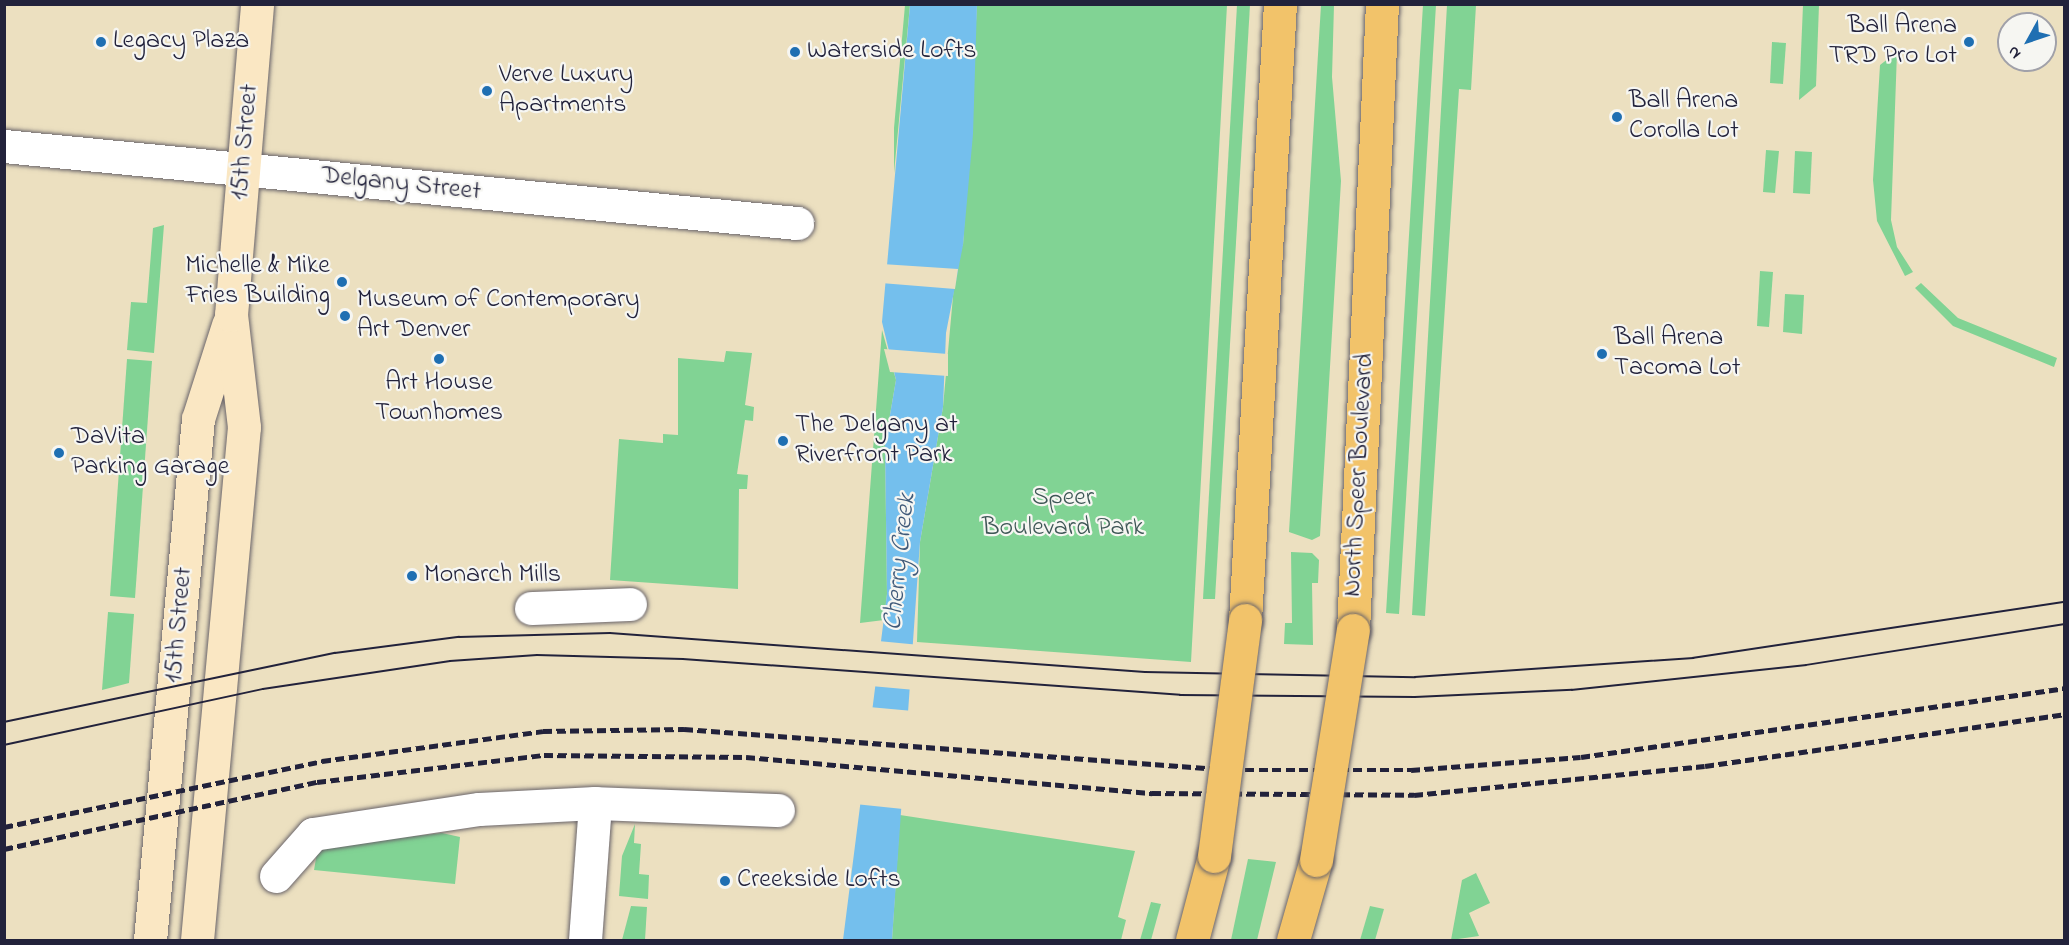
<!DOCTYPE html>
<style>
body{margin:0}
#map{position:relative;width:2069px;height:945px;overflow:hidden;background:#ece0c0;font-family:"Indie Flower",sans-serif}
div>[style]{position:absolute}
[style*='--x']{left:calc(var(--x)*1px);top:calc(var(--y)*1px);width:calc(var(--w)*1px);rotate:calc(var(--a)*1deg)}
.green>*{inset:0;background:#81d394}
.water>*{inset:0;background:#74bfed}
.pier>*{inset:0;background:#ece0c0}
.roads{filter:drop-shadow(0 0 2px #69646a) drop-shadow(0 0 2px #69646a)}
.minor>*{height:33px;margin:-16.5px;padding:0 16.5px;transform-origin:16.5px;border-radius:16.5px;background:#fff}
.secondary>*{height:33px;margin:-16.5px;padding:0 16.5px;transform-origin:16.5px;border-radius:16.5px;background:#fae7c3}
.primary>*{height:33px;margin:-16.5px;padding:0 16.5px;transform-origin:16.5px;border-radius:16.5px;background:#f2c36a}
.tram>*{height:1.5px;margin:-0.75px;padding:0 0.75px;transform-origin:0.75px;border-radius:0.75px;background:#22223b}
.rail>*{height:4.5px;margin-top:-2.25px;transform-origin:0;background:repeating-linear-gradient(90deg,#22223b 0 9px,transparent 0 13.5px)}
.bridges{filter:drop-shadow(0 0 2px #69646a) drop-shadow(0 0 2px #69646a)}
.primary-bridge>*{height:33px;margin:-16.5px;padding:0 16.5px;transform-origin:16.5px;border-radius:16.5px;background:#f2c36a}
.dots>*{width:16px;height:16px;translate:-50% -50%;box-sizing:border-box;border:3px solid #f6f6f2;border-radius:50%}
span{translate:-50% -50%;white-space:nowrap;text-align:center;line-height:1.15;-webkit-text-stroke:4.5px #f6f6f2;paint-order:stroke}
.poi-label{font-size:26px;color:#22223b}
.right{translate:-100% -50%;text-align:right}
.left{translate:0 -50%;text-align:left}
.street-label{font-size:26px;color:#22223b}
.park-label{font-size:26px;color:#3e5756}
.water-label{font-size:27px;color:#3f5979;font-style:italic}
.frame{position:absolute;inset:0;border:6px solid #22223b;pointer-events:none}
.north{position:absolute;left:1997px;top:12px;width:60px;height:60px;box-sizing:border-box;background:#f6f6f2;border:2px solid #a1a1a9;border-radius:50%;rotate:230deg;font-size:16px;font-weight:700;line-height:24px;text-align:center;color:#22223b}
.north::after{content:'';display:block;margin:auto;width:21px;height:27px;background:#1f6fb2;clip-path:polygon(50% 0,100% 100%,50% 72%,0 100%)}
</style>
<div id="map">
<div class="green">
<i style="clip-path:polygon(905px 5px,910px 5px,894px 173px,894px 128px)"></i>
<i style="clip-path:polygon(977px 5px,1227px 5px,1191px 662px,917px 642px,920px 542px,943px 407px,957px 252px,963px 245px)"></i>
<i style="clip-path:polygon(1237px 5px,1250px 5px,1215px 599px,1203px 599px)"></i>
<i style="clip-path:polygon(1321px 5px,1334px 5px,1332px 77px,1341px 181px,1320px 536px,1312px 540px,1289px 532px)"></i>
<i style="clip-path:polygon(1423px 5px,1436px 5px,1399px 614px,1386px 613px)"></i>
<i style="clip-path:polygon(1447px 5px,1476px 5px,1471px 90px,1459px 89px,1425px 616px,1412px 615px)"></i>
<i style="clip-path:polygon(1803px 5px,1819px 5px,1816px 86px,1799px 100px)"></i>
<i style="clip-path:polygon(1772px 42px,1786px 43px,1783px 84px,1770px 83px)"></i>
<i style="clip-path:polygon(1897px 52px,1891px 220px,1897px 247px,1913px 272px,1905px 276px,1877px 221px,1873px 180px,1880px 65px)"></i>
<i style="clip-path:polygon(1766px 150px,1779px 151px,1775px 193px,1763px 192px)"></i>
<i style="clip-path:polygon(1795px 151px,1812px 152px,1810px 194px,1793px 193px)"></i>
<i style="clip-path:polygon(164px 225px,154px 353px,127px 350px,131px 302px,147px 303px,153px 228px)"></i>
<i style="clip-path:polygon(1760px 271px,1773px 272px,1769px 327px,1757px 326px)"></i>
<i style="clip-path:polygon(1921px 283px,1958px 318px,2057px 358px,2054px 367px,1953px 326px,1915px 288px)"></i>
<i style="clip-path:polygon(1785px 294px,1804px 295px,1802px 334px,1783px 332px)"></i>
<i style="clip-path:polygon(882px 330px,896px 380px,885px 444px,887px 594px,884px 620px,860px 623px)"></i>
<i style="clip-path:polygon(726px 351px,752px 353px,745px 405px,754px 407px,753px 421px,745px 420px,737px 474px,748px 475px,747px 489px,739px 489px,738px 589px,610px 580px,619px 439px,663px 443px,663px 434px,678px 435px,678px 358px,724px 362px)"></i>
<i style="clip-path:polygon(127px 359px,152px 361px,135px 598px,110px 596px)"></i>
<i style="clip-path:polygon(1291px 552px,1312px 553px,1319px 560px,1318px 583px,1312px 583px,1313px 645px,1284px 644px,1285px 623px,1292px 623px)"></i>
<i style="clip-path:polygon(108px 612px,134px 614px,129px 683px,102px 690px)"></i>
<i style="clip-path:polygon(900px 815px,1135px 851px,1118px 917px,1126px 920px,1121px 940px,892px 940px)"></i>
<i style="clip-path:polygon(635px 824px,634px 843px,641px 844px,639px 874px,649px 875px,648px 899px,619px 896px,622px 856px)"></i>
<i style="clip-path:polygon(442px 833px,460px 837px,455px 884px,314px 870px,318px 847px)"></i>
<i style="clip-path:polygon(1248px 859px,1276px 862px,1257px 940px,1231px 940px)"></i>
<i style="clip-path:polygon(1476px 873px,1490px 903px,1469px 913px,1479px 936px,1451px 940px,1462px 880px)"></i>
<i style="clip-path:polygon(1151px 902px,1161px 904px,1151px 940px,1140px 940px)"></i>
<i style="clip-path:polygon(631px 906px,647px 907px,645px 940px,622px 940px)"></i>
<i style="clip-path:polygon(1370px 906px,1384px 909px,1375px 940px,1360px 940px)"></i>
</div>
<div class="water">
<i style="clip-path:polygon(910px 5px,977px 5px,973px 134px,963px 245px,946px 333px,943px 407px,920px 542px,892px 940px,843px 940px,887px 594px,885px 444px,896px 380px,882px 322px)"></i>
</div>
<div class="pier">
<i style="clip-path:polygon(882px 264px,958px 269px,955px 289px,881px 283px)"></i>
<i style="clip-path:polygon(884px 349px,948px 354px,948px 376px,890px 372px)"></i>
<i style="clip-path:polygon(878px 641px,920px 645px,915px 690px,871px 686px)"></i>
<i style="clip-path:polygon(869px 707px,913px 711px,903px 809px,855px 804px)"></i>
</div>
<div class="roads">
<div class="minor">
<i style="--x:4;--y:146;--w:797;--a:5.55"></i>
<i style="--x:531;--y:608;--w:99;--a:-2.3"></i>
<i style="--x:276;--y:876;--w:56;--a:-48.6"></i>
<i style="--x:313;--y:834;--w:168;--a:-8.6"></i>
<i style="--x:479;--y:809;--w:116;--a:-3"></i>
<i style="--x:595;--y:803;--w:183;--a:2.2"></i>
<i style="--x:585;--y:940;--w:137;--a:-85.8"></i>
</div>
<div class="secondary">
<i style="--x:150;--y:940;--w:523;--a:-84.74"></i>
<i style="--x:198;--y:419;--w:99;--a:-72.3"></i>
<i style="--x:197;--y:940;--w:515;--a:-84.77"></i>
<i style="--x:244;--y:427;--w:113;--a:-96.6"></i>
<i style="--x:231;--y:315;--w:312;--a:-85.2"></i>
</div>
<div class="primary">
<i style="--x:1245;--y:620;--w:617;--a:-86.75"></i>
<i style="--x:1353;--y:630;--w:627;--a:-87.35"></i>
<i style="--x:1192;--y:940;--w:87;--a:-75.3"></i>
<i style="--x:1293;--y:940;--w:83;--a:-74"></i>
</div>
</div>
<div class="tram">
<i style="--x:4;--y:722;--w:338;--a:-11.8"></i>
<i style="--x:335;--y:653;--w:125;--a:-7.4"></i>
<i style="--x:459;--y:637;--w:151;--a:-1.5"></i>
<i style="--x:610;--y:633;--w:536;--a:4.17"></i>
<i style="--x:1145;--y:672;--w:270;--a:1.1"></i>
<i style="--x:1415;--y:677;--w:279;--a:-3.9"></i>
<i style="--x:1693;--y:658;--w:375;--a:-8.6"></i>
<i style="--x:4;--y:745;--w:265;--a:-12.2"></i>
<i style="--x:263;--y:689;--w:189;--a:-8.5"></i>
<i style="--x:450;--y:661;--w:87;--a:-3.9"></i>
<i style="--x:537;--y:655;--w:146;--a:1.6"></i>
<i style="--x:683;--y:659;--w:498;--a:4.1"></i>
<i style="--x:1180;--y:695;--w:235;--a:0.5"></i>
<i style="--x:1415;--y:697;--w:157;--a:-2.6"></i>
<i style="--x:1572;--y:690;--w:235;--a:-6.1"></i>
<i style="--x:1806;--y:665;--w:261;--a:-9"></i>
</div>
<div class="rail">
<i style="--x:4;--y:827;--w:325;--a:-11.7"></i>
<i style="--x:322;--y:761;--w:223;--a:-7.7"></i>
<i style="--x:543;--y:731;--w:141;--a:-0.8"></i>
<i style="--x:684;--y:729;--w:550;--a:4.28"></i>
<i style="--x:1232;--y:770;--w:179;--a:0"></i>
<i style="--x:1411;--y:770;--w:170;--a:-4.4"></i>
<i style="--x:1581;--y:757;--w:488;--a:-8.1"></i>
<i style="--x:4;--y:849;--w:320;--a:-12.1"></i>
<i style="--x:317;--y:782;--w:229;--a:-6.8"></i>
<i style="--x:544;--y:755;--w:202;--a:0.6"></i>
<i style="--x:746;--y:757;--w:408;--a:5.1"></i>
<i style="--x:1152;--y:793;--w:262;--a:0.4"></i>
<i style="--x:1414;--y:795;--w:292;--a:-5.7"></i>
<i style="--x:1705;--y:766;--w:363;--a:-8.2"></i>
</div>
<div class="bridges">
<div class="primary-bridge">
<i style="--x:1214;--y:856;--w:238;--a:-82.5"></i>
<i style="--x:1316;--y:860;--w:233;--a:-80.9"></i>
</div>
</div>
<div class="dots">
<i style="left:101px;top:42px;background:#1f6fb2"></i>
<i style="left:1969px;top:42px;background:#1f6fb2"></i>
<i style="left:795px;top:52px;background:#1f6fb2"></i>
<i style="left:487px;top:91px;background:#1f6fb2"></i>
<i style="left:1617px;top:117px;background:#1f6fb2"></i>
<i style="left:342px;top:282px;background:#1f6fb2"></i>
<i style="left:345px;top:316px;background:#1f6fb2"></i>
<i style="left:1602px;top:354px;background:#1f6fb2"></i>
<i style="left:439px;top:359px;background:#1f6fb2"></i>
<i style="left:783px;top:441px;background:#1f6fb2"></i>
<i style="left:59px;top:453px;background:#1f6fb2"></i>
<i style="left:412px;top:576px;background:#1f6fb2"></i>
<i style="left:725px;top:881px;background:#1f6fb2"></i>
</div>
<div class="poi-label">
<span class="right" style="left:1957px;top:42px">Ball Arena<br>TRD Pro Lot</span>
<span class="left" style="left:113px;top:42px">Legacy Plaza</span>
<span class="left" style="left:807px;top:52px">Waterside Lofts</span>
<span class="left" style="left:499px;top:91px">Verve Luxury<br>Apartments</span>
<span class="left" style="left:1629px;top:117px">Ball Arena<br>Corolla Lot</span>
<span class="right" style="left:330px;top:282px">Michelle &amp; Mike<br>Fries Building</span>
<span class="left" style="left:357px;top:316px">Museum of Contemporary<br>Art Denver</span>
<span class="left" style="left:1614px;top:354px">Ball Arena<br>Tacoma Lot</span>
<span style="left:439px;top:399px">Art House<br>Townhomes</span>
<span class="left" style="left:795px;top:441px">The Delgany at<br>Riverfront Park</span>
<span class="left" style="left:71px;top:453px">DaVita<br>Parking Garage</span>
<span class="left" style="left:424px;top:576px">Monarch Mills</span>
<span class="left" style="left:737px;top:881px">Creekside Lofts</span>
</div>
<div class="street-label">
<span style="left:246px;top:142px;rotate:-85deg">15th Street</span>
<span style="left:401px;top:185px;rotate:6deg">Delgany Street</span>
<span style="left:1360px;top:475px;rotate:-87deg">North Speer Boulevard</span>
<span style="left:180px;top:625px;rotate:-85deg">15th Street</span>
</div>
<div class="park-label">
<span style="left:1063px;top:514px">Speer<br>Boulevard Park</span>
</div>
<div class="water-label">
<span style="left:900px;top:562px;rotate:-84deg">Cherry Creek</span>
</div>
<div class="frame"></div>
<div class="north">N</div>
</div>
